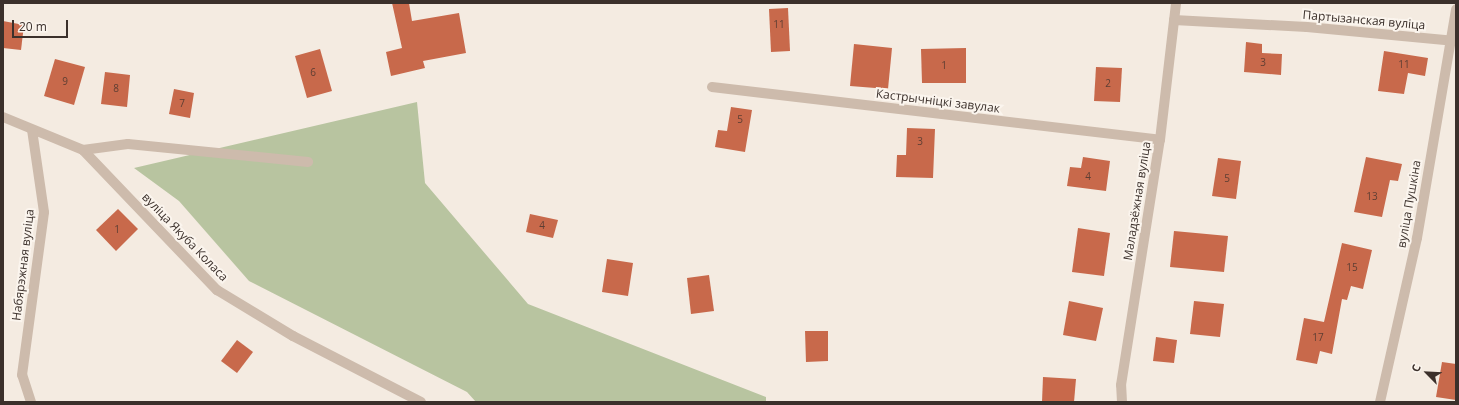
<!DOCTYPE html>
<meta charset="utf-8">
<style>
body{margin:0}
#map{position:relative;width:1459px;height:405px;overflow:hidden;background:#f4ebe1;font-family:"Open Sans",sans-serif}
div>[style]{position:absolute}
[style*='--x']{left:calc(var(--x)*1px);top:calc(var(--y)*1px);width:calc(var(--w)*1px);rotate:calc(var(--a)*1deg)}
.green>*{inset:0;background:#b8c4a0}
.building>*{inset:0;background:#c8694b}
.minor>*{height:10px;margin:-5px;padding:0 5px;transform-origin:5px;border-radius:5px;background:#cdbbac}
span{translate:-50% -50%;white-space:nowrap;text-align:center;line-height:1.15;-webkit-text-stroke:4px #fbf5ee;paint-order:stroke}
.number-label{font-size:10px;color:#5e3e33}
.number-label span{-webkit-text-stroke-width:0}
.street-label{font-size:12px;color:#3b302b}
.frame{position:absolute;inset:0;border:4px solid #3b302b;pointer-events:none}
.north{position:absolute;left:1407px;top:353px;width:40px;height:40px;-webkit-text-stroke:3px #fbf5ee;paint-order:stroke;rotate:294deg;font-size:11px;font-weight:700;line-height:16px;text-align:center;color:#3b302b}
.north::after{content:'';display:block;margin:auto;width:14px;height:18px;background:#3b302b;clip-path:polygon(50% 0,100% 100%,50% 72%,0 100%)}
.scale{position:absolute;left:12px;top:20px;width:56px;height:18px;box-sizing:border-box;border:2px solid #3b302b;border-top:0;padding-left:5px;font-size:12px;line-height:14px;white-space:nowrap;color:#3b302b;-webkit-text-stroke:3px #fbf5ee;paint-order:stroke}
</style>
<div id="map">
<div class="green">
<i style="clip-path:polygon(417px 102px,425px 183px,528px 304px,766px 397px,766px 402px,476px 402px,467px 392px,249px 281px,179px 201px,134px 168px)"></i>
</div>
<div class="building">
<i style="clip-path:polygon(392px 3px,409px 3px,412px 21px,459px 13px,466px 53px,423px 61px,425px 68px,391px 76px,386px 52px,402px 48px)"></i>
<i style="clip-path:polygon(788px 8px,790px 51px,771px 52px,769px 9px)"></i>
<i style="clip-path:polygon(3px 21px,24px 25px,21px 50px,3px 48px)"></i>
<i style="clip-path:polygon(1246px 42px,1262px 44px,1262px 53px,1282px 54px,1281px 75px,1244px 72px)"></i>
<i style="clip-path:polygon(854px 44px,892px 48px,888px 89px,850px 86px)"></i>
<i style="clip-path:polygon(966px 48px,966px 83px,922px 83px,921px 49px)"></i>
<i style="clip-path:polygon(320px 49px,332px 91px,307px 98px,295px 56px)"></i>
<i style="clip-path:polygon(1384px 51px,1428px 58px,1425px 76px,1408px 73px,1404px 94px,1378px 91px)"></i>
<i style="clip-path:polygon(55px 59px,85px 67px,74px 105px,44px 96px)"></i>
<i style="clip-path:polygon(1096px 67px,1122px 68px,1120px 102px,1094px 101px)"></i>
<i style="clip-path:polygon(105px 72px,130px 75px,127px 107px,101px 104px)"></i>
<i style="clip-path:polygon(174px 89px,194px 93px,190px 118px,169px 114px)"></i>
<i style="clip-path:polygon(731px 107px,752px 110px,745px 152px,715px 147px,718px 130px,727px 131px)"></i>
<i style="clip-path:polygon(907px 128px,935px 129px,933px 178px,896px 177px,897px 155px,906px 155px)"></i>
<i style="clip-path:polygon(1083px 157px,1110px 161px,1106px 191px,1067px 186px,1070px 167px,1081px 168px)"></i>
<i style="clip-path:polygon(1366px 157px,1402px 164px,1398px 181px,1390px 180px,1382px 217px,1354px 212px)"></i>
<i style="clip-path:polygon(1218px 158px,1241px 161px,1236px 199px,1212px 196px)"></i>
<i style="clip-path:polygon(118px 209px,138px 229px,116px 251px,96px 230px)"></i>
<i style="clip-path:polygon(530px 214px,558px 220px,553px 238px,526px 232px)"></i>
<i style="clip-path:polygon(1078px 228px,1110px 233px,1104px 276px,1072px 272px)"></i>
<i style="clip-path:polygon(1174px 231px,1228px 236px,1224px 272px,1170px 267px)"></i>
<i style="clip-path:polygon(1342px 243px,1372px 250px,1363px 289px,1351px 286px,1347px 300px,1342px 299px,1332px 354px,1320px 351px,1317px 364px,1296px 360px,1304px 318px,1324px 322px)"></i>
<i style="clip-path:polygon(607px 259px,633px 263px,628px 296px,602px 292px)"></i>
<i style="clip-path:polygon(709px 275px,714px 311px,691px 314px,687px 278px)"></i>
<i style="clip-path:polygon(1069px 301px,1103px 308px,1096px 341px,1063px 335px)"></i>
<i style="clip-path:polygon(1194px 301px,1224px 304px,1220px 337px,1190px 334px)"></i>
<i style="clip-path:polygon(805px 331px,828px 331px,828px 361px,806px 362px)"></i>
<i style="clip-path:polygon(1156px 337px,1177px 340px,1174px 363px,1153px 361px)"></i>
<i style="clip-path:polygon(237px 340px,253px 352px,237px 373px,221px 361px)"></i>
<i style="clip-path:polygon(1442px 362px,1456px 364px,1456px 400px,1436px 397px)"></i>
<i style="clip-path:polygon(1043px 377px,1076px 379px,1074px 402px,1042px 402px)"></i>
</div>
<div class="minor">
<i style="--x:1174;--y:20;--w:133;--a:3"></i>
<i style="--x:1307;--y:27;--w:149;--a:5.4"></i>
<i style="--x:712;--y:87;--w:451;--a:6.7"></i>
<i style="--x:3;--y:117;--w:87;--a:22.4"></i>
<i style="--x:83;--y:150;--w:194;--a:46.3"></i>
<i style="--x:217;--y:290;--w:89;--a:31.2"></i>
<i style="--x:293;--y:336;--w:144;--a:27.3"></i>
<i style="--x:83;--y:150;--w:45;--a:-7.6"></i>
<i style="--x:128;--y:144;--w:181;--a:5.7"></i>
<i style="--x:31;--y:402;--w:28;--a:-108"></i>
<i style="--x:22;--y:375;--w:164;--a:-82.3"></i>
<i style="--x:44;--y:212;--w:83;--a:-98.3"></i>
<i style="--x:1122;--y:402;--w:17;--a:-93"></i>
<i style="--x:1121;--y:385;--w:248;--a:-81"></i>
<i style="--x:1160;--y:140;--w:138;--a:-83.3"></i>
<i style="--x:1380;--y:402;--w:168;--a:-77.3"></i>
<i style="--x:1417;--y:238;--w:232;--a:-80.3"></i>
</div>
<div class="number-label">
<span style="left:779px;top:25px">11</span>
<span style="left:1263px;top:63px">3</span>
<span style="left:1404px;top:65px">11</span>
<span style="left:944px;top:66px">1</span>
<span style="left:313px;top:73px">6</span>
<span style="left:65px;top:82px">9</span>
<span style="left:1108px;top:84px">2</span>
<span style="left:116px;top:89px">8</span>
<span style="left:182px;top:104px">7</span>
<span style="left:740px;top:120px">5</span>
<span style="left:920px;top:142px">3</span>
<span style="left:1088px;top:177px">4</span>
<span style="left:1227px;top:179px">5</span>
<span style="left:1372px;top:197px">13</span>
<span style="left:542px;top:226px">4</span>
<span style="left:117px;top:230px">1</span>
<span style="left:1352px;top:268px">15</span>
<span style="left:1318px;top:338px">17</span>
</div>
<div class="street-label">
<span style="left:1364px;top:20px;rotate:5deg">Партызанская вуліца</span>
<span style="left:938px;top:101px;rotate:7deg">Кастрычніцкі завулак</span>
<span style="left:1137px;top:201px;rotate:-81deg">Маладзёжная вуліца</span>
<span style="left:1409px;top:204px;rotate:-80deg">вуліца Пушкіна</span>
<span style="left:185px;top:237px;rotate:46deg">вуліца Якуба Коласа</span>
<span style="left:23px;top:265px;rotate:-83deg">Набярэжная вуліца</span>
</div>
<div class="frame"></div>
<div class="north">С</div>
<div class="scale">20 m</div>
</div>
